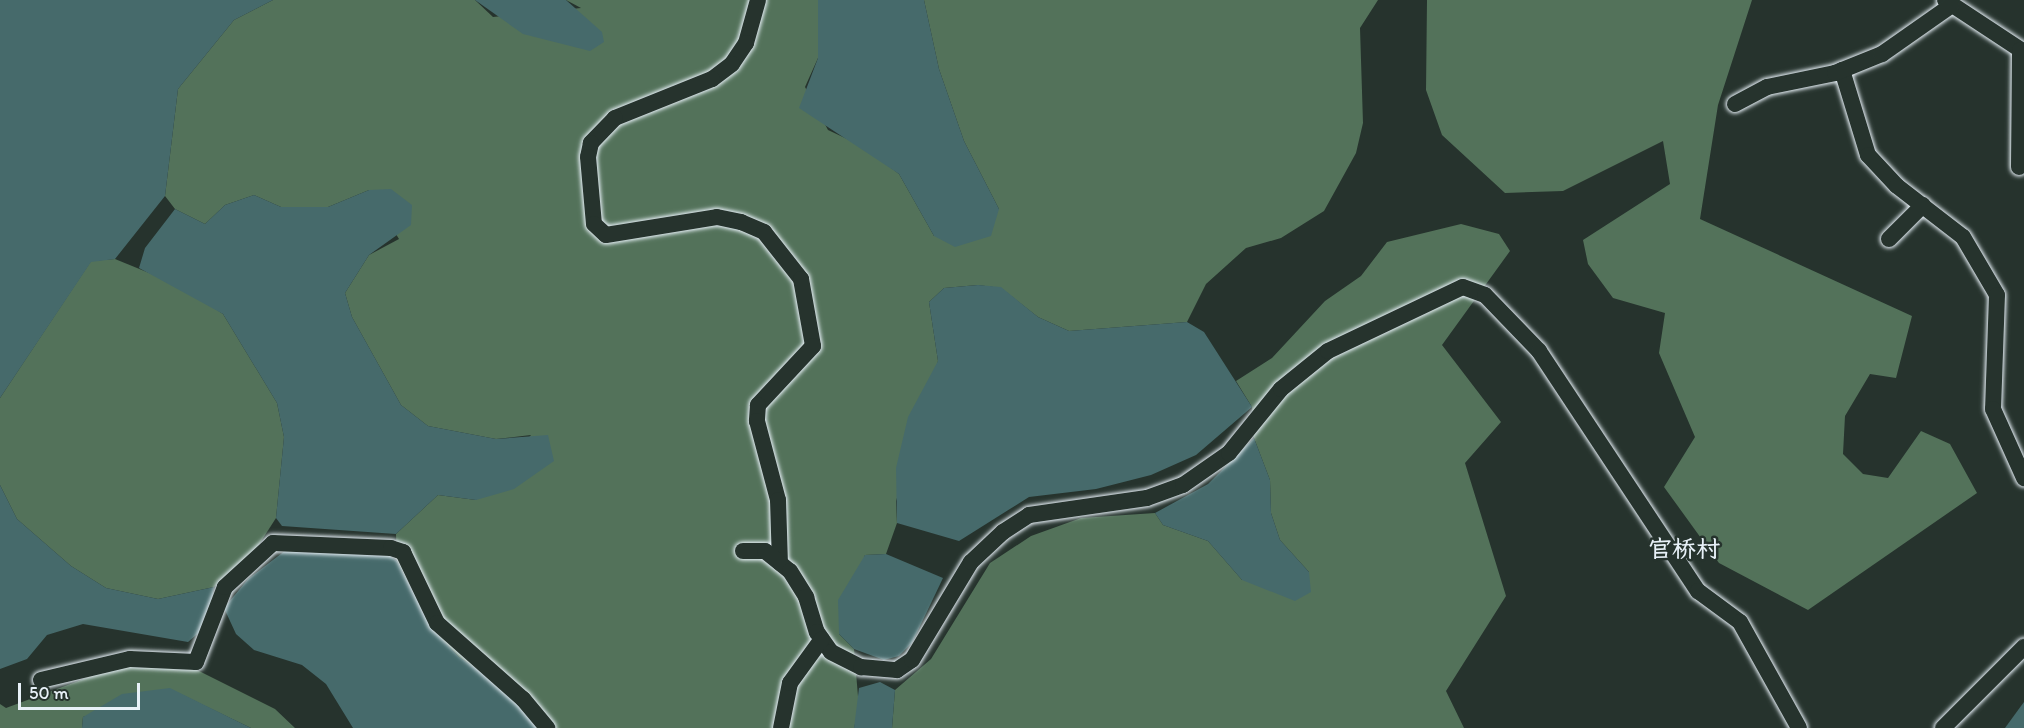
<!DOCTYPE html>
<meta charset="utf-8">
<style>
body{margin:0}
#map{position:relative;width:2024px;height:728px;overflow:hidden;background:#26332d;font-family:Itim,"LXGW WenKai TC",sans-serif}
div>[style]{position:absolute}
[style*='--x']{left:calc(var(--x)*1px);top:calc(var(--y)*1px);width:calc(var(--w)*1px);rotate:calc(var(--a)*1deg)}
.green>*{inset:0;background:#53725a}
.water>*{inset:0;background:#466a6b}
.roads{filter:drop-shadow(0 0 2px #e8f1f8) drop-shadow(0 0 2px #e8f1f8)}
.street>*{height:16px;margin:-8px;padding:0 8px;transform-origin:8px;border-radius:8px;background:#26332d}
span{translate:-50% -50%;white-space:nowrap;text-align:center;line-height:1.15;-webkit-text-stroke:5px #26332d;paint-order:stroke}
.quarter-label{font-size:24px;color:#e8f1f8;font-weight:700}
.scale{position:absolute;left:18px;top:683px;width:122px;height:27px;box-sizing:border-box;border:3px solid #e8f1f8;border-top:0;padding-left:8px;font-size:18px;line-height:21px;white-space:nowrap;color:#e8f1f8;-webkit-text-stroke:4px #26332d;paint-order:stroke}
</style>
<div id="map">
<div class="green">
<i style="clip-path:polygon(273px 0,475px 0,493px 17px,581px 8px,566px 0,818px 0,818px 58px,805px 87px,828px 130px,862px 146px,899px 174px,934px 236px,999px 209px,964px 141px,939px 69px,924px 0,1378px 0,1360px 28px,1363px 123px,1356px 153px,1324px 211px,1281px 238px,1246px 248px,1206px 284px,1187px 322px,1069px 331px,1038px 317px,1001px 288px,978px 285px,944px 288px,929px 302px,938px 361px,896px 501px,897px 523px,886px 554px,865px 555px,839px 634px,854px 649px,859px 708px,854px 728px,540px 728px,501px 685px,459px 657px,433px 630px,397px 561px,396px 534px,438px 495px,476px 500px,531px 435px,496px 439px,428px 426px,401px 405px,352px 317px,345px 293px,369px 255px,399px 239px,369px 190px,328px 207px,281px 207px,254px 195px,225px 205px,205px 224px,175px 209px,165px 196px,178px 89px,234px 20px)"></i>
<i style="clip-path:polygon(1427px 0,1752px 0,1718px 105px,1700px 219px,1912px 316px,1896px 378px,1870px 374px,1845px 416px,1843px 454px,1863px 474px,1888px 478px,1921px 431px,1950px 444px,1977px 493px,1808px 610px,1719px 563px,1664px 487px,1695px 437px,1659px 353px,1665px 313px,1613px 298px,1588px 264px,1583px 240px,1670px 184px,1663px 141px,1563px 191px,1505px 193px,1442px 135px,1426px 90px)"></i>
<i style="clip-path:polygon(1461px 224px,1499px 234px,1510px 251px,1442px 345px,1501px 422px,1465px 463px,1506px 596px,1446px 691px,1464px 728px,892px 728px,895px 690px,931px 659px,990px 563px,1031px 536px,1081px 518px,1155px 513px,1163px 525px,1208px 541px,1242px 580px,1309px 572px,1280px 540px,1271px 513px,1270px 480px,1254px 438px,1252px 407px,1236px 381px,1272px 358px,1325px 301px,1361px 276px,1387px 242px)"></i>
<i style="clip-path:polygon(115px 259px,181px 286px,223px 314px,277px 403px,284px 437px,276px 518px,249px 560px,214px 587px,158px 599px,106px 588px,71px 566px,17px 519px,0 485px,0 398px,91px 261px)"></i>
<i style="clip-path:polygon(181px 662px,275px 709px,295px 728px,251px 728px,170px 689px,83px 717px,82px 728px,0 728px,0 704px,6px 708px,124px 664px)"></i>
</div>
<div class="water">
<i style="clip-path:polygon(0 0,273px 0,234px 20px,178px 89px,165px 196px,115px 259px,91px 262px,0 398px)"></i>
<i style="clip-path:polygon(475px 0,566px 0,602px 32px,604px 42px,590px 51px,523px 34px)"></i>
<i style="clip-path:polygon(818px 0,924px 0,939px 69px,964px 141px,999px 209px,991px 236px,955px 247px,934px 236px,899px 174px,799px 108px,818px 58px)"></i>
<i style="clip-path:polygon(391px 189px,412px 205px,411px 225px,369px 255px,345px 293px,352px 317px,401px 405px,428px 426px,496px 439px,548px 435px,554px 461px,514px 489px,476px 500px,438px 495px,396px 534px,282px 526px,276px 518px,284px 437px,277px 403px,223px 314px,139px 268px,145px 248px,175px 209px,205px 224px,225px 205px,254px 195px,281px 207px,328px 207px,369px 190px)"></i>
<i style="clip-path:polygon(978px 285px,1001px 287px,1038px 317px,1069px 331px,1187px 322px,1204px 332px,1252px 407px,1196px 455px,1151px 475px,1096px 489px,1029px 497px,959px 541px,897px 523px,896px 468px,908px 417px,938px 361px,929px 302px,944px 288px)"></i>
<i style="clip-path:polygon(1254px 438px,1270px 480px,1271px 513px,1280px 540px,1309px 572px,1311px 592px,1295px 601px,1242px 580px,1208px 541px,1163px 525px,1155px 513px,1208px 484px)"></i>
<i style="clip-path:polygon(0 485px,17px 519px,71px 566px,106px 588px,158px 599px,214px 587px,209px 624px,188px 642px,83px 624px,47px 635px,27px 659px,0 669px)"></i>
<i style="clip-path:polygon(286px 550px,382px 551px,397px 561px,433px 630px,459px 657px,501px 685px,540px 728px,353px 728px,326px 684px,302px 665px,254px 650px,236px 634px,224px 608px,248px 579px)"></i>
<i style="clip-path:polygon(886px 554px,943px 578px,912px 643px,899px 656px,884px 660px,854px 649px,839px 634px,838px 600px,865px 555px)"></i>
<i style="clip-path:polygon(880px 682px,895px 690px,892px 728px,854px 728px,859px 688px)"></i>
<i style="clip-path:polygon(170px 688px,251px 728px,82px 728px,83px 717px,122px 694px)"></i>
<i style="clip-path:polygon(2024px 702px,2024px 728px,2005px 728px,2021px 706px)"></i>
</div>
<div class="roads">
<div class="street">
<i style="--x:758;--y:0;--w:45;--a:105.6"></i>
<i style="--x:746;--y:43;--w:25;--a:124"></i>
<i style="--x:732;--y:64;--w:25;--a:143"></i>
<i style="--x:712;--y:79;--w:105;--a:158.1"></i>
<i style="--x:615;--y:118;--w:35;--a:134"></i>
<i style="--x:591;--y:143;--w:14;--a:102"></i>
<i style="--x:588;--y:157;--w:67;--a:84.9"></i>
<i style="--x:594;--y:224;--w:16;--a:43"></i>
<i style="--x:606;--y:235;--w:112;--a:-9.2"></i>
<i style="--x:717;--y:217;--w:25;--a:12"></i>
<i style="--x:741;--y:222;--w:25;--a:23"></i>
<i style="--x:764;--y:232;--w:60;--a:51.8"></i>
<i style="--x:801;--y:279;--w:68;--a:79.8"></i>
<i style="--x:813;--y:346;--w:81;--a:133"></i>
<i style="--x:758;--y:405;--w:16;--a:94"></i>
<i style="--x:757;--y:421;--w:82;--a:75.1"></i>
<i style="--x:778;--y:500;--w:63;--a:88.2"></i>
<i style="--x:1945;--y:0;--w:95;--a:33.4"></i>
<i style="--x:1842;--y:70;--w:89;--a:73"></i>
<i style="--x:1868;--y:155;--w:42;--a:46.9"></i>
<i style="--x:1897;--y:186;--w:83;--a:37.7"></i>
<i style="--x:1963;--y:237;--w:67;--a:59.6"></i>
<i style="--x:1997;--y:295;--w:114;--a:92"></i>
<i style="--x:1993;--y:409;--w:76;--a:65.8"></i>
<i style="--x:1735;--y:104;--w:36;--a:-28"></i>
<i style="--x:1767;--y:87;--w:69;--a:-11.6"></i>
<i style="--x:1835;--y:73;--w:51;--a:-22"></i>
<i style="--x:1882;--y:54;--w:85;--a:-35"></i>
<i style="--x:2019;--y:167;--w:117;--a:-89.5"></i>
<i style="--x:1889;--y:239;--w:48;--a:-45"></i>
<i style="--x:743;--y:551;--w:22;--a:0"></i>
<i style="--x:765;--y:551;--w:32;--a:39"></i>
<i style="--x:790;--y:571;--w:31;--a:58"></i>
<i style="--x:806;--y:597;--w:37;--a:73"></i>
<i style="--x:817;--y:632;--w:24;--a:55"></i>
<i style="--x:831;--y:652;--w:34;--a:27"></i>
<i style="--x:861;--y:667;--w:36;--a:5"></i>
<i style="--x:897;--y:670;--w:18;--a:-34"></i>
<i style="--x:912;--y:660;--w:114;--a:-59"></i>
<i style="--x:971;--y:562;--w:44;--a:-43.2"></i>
<i style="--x:1003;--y:532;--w:31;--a:-33"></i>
<i style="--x:1029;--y:515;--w:119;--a:-8.2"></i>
<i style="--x:1147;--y:498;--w:38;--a:-20"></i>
<i style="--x:1183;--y:485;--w:56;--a:-34.8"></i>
<i style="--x:1229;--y:453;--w:82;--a:-50.9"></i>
<i style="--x:1281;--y:389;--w:60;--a:-39"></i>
<i style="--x:1328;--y:351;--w:149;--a:-25.4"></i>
<i style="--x:1463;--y:287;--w:23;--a:20"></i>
<i style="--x:1485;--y:295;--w:78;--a:46"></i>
<i style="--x:1539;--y:351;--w:288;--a:56.5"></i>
<i style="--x:1698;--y:591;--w:52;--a:36.4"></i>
<i style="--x:1740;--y:622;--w:121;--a:60.9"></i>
<i style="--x:41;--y:680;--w:91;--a:-13.3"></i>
<i style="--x:130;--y:659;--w:66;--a:2.6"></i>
<i style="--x:196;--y:662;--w:80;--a:-68.9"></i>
<i style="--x:225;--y:587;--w:65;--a:-42.5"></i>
<i style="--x:273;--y:543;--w:118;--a:2.4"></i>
<i style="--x:391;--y:548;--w:13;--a:18"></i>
<i style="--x:403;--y:552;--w:79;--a:64.4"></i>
<i style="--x:437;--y:623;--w:115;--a:41.5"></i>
<i style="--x:523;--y:699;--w:38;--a:50"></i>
<i style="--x:781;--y:728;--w:46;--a:-78.7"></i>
<i style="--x:790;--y:683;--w:54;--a:-54"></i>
<i style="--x:1943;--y:728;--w:115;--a:-45"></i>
</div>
</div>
<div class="quarter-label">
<span style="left:1684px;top:549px">官桥村</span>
</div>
<div class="scale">50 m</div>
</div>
